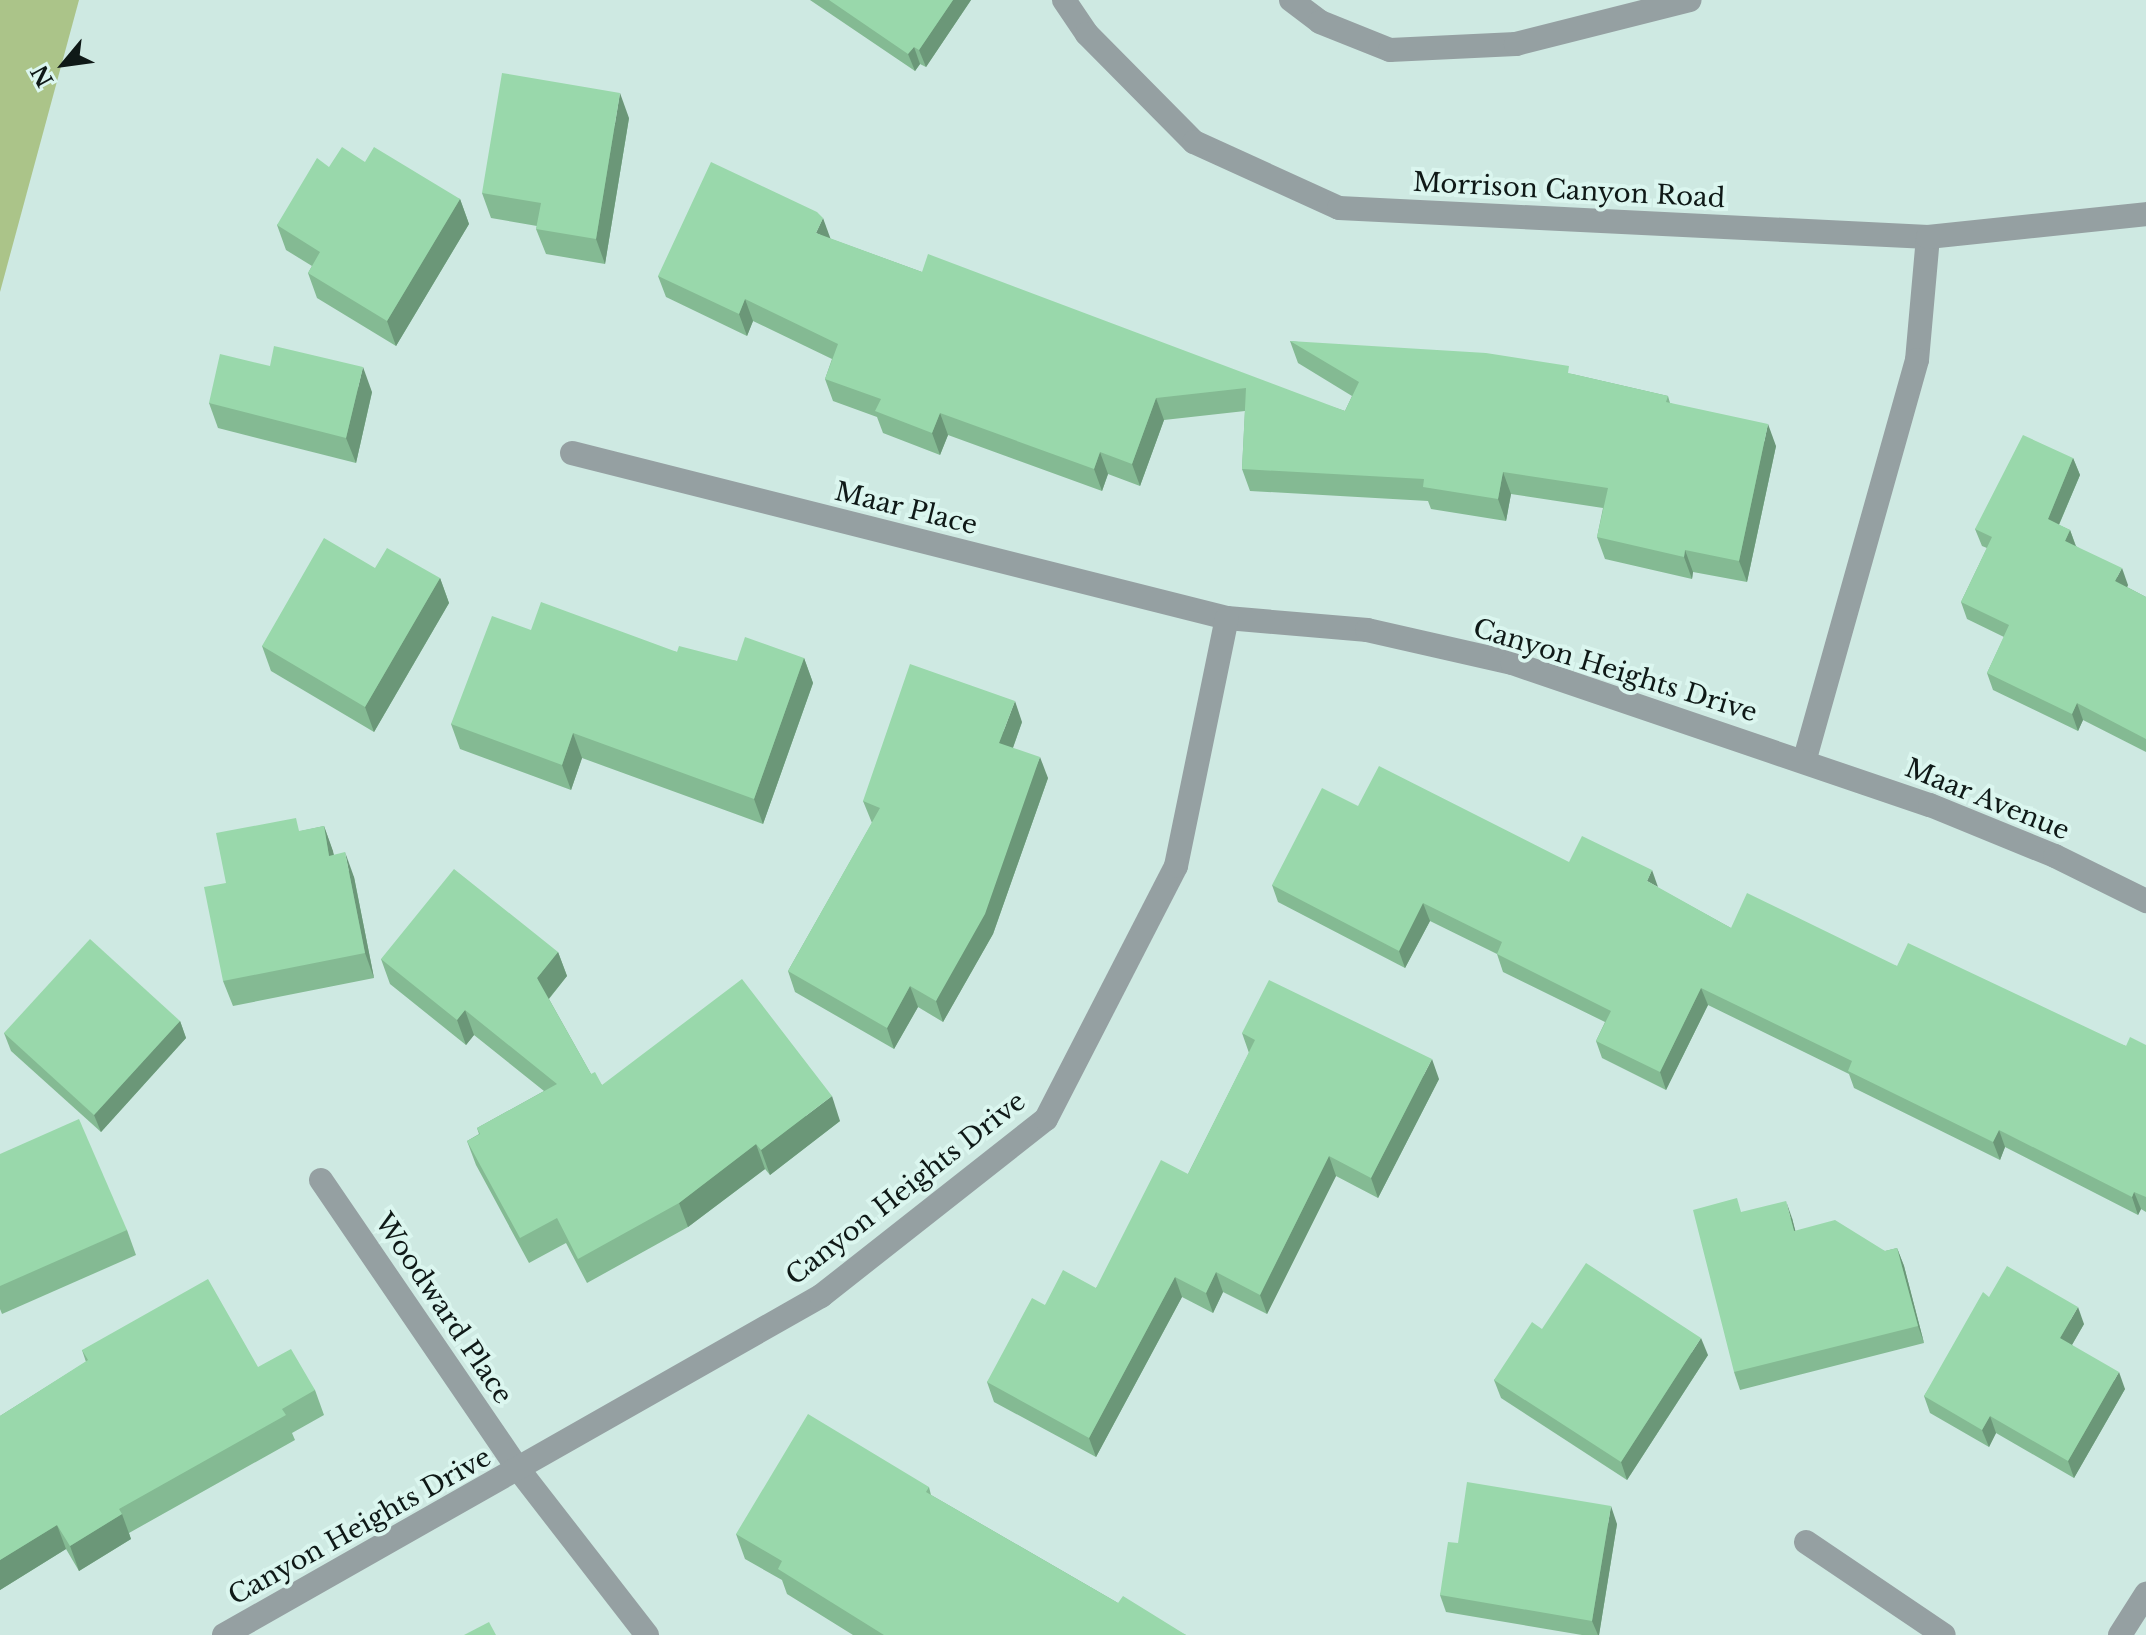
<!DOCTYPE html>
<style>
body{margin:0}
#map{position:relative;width:2146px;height:1635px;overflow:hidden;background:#cee9e2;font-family:"Libre Baskerville",serif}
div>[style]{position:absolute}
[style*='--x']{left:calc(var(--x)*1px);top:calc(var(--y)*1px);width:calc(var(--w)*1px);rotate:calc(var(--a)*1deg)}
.green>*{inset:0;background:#abc489}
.service>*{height:24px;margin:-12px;padding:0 12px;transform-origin:12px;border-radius:12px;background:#95a0a2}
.minor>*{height:24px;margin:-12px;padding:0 12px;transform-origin:12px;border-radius:12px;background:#95a0a2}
.tertiary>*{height:24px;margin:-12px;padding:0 12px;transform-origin:12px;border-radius:12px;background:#95a0a2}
.wall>*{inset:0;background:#84ba93}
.shaded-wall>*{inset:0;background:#6b9778}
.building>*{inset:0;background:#99d8ab}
span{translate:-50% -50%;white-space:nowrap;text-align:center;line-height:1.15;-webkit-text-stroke:8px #dbf6ef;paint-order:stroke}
.street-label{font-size:26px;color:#0f1917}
.north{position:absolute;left:24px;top:24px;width:80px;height:80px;-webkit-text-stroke:6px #dbf6ef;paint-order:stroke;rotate:241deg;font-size:22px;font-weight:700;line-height:32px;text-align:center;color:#0f1917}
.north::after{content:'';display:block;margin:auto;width:28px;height:36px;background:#0f1917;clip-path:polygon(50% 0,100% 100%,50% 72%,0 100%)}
</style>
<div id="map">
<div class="green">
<i style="clip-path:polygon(0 0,79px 0,0 292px)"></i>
</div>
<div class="service">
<i style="--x:1291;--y:0;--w:36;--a:37"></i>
<i style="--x:1320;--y:22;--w:75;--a:21.8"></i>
<i style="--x:1390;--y:50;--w:126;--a:-2.7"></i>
<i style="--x:1516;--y:44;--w:179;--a:-14.2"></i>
</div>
<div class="minor">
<i style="--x:1064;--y:0;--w:41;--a:55.9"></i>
<i style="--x:1087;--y:34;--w:152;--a:45.3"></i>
<i style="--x:1194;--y:142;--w:159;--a:24.5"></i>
<i style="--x:1339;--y:208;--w:590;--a:2.82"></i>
<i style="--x:1928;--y:237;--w:123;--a:95.1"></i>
<i style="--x:1917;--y:360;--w:417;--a:105.7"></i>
<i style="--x:572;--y:453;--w:675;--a:14.14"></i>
<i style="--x:1227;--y:618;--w:141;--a:4.9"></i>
<i style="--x:1367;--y:630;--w:149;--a:12.8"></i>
<i style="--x:1512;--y:663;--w:441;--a:18.8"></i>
<i style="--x:1930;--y:805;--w:135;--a:22.2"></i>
<i style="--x:2055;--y:856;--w:102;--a:26.3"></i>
<i style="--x:321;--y:1180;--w:351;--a:55.7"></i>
<i style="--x:519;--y:1470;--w:209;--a:52.2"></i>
<i style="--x:1806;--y:1542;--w:166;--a:34"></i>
<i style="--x:224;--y:1635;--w:687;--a:-29.59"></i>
<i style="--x:821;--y:1296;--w:286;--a:-38.2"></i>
<i style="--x:1046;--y:1119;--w:284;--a:-62.8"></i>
<i style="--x:1176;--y:866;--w:253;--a:-78.4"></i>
<i style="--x:2120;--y:1635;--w:49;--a:-57.6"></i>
</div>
<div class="tertiary">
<i style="--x:1928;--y:237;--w:219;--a:-6"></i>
</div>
<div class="wall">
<i style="clip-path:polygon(810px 0,971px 0,926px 67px,920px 64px,915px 71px)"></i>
<i style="clip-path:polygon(629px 118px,605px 264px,546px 254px,536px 229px,537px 226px,491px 218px,482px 193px)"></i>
<i style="clip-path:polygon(365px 162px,460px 199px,469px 224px,396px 346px,317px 298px,308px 273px,312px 266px,286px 250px,277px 225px,329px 167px)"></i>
<i style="clip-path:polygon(831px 239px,922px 272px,1345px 411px,1352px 396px,1298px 363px,1290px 341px,1572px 374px,1668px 396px,1670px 403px,1776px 446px,1747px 582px,1693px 572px,1692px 579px,1605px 559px,1597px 537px,1603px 508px,1511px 494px,1506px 521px,1431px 509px,1428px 501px,1250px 491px,1242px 469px,1245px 411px,1164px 420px,1140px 486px,1108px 474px,1102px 491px,948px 435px,940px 455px,883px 433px,877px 417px,833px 401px,825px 379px,832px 359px,753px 321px,747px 336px,666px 297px,658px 276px)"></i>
<i style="clip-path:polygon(270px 366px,372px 392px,356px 463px,218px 428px,209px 403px)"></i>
<i style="clip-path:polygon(2073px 458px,2080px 475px,2059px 525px,2070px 530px,2076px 546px,2128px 585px,2127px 587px,2146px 597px,2146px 752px,2083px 720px,2078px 731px,1993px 690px,1987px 673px,2004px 637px,1967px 619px,1961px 602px,1987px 548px,1982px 546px,1975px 529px)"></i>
<i style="clip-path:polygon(440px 578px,449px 603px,374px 732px,271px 671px,262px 646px)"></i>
<i style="clip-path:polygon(531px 630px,737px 661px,804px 658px,813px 683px,763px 824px,582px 758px,571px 790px,460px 749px,451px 724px)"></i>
<i style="clip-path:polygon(1022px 722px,1013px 748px,1048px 778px,993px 934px,943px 1022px,918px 1007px,894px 1049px,795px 992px,788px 971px,872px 823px,863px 801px)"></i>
<i style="clip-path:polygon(324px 826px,334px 855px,354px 877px,374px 978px,233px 1006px,223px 981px,226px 883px,301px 831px)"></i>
<i style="clip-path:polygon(1569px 862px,1658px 888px,1731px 928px,1897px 966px,2126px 1046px,2146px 1045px,2146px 1212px,2141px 1209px,2138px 1215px,2005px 1147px,2000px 1160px,1854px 1088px,1849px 1074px,1708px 1005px,1666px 1090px,1602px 1058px,1596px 1041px,1605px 1022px,1503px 972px,1497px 954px,1430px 921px,1405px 968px,1278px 902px,1272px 885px)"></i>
<i style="clip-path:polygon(558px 952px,567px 976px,549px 999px,591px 1074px,602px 1085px,840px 1121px,770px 1175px,765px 1169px,688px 1227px,587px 1283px,566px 1243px,529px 1263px,476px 1165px,467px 1141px,479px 1134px,477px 1128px,544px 1091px,474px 1035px,466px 1045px,390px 984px,381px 959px)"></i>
<i style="clip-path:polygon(180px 1021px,186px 1038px,101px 1132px,11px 1051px,4px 1033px)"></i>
<i style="clip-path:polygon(1242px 1033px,1439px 1079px,1378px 1198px,1336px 1176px,1267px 1314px,1223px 1292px,1213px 1313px,1182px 1297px,1096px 1457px,994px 1402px,987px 1382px,1045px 1305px,1096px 1288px,1188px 1174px,1249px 1053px)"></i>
<i style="clip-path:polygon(0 1154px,127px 1230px,136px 1255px,2px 1314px,0 1309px)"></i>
<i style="clip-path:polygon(1742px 1212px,1792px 1218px,1795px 1231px,1885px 1251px,1897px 1248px,1904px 1266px,1924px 1343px,1740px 1390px,1734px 1372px)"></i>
<i style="clip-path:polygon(1989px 1297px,2084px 1324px,2072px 1345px,2125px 1389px,2074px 1478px,1996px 1433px,1989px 1447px,1930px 1413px,1924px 1396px)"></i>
<i style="clip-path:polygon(1542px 1329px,1708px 1355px,1627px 1480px,1501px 1398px,1494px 1380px)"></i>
<i style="clip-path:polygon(82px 1350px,258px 1367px,315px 1390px,324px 1415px,292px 1433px,295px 1440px,129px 1533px,131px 1539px,79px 1571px,66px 1549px,0 1590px,0 1416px,86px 1362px)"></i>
<i style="clip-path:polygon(929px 1487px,931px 1495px,1118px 1603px,1186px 1635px,853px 1635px,787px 1594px,782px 1580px,745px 1559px,736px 1534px)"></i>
<i style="clip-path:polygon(1617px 1524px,1599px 1635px,1582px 1635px,1446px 1612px,1440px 1595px,1458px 1543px)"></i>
</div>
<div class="shaded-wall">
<i style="clip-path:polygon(953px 0,971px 0,926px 67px,919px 50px)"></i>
<i style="clip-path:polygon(914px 47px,920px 64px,915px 71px,908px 54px)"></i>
<i style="clip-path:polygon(620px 93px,629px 118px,605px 264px,596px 239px)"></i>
<i style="clip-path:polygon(460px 199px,469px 224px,396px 346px,387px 321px)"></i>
<i style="clip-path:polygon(823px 218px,831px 240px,816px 233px)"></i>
<i style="clip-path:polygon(745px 299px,753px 321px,747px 336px,739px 314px)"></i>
<i style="clip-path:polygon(363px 367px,372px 392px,356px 463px,346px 438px)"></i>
<i style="clip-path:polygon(1156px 398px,1164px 420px,1140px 486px,1132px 464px)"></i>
<i style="clip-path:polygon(940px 413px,948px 435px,940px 455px,932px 433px)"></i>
<i style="clip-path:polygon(1768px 424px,1776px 446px,1747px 582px,1739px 561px)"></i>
<i style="clip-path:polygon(1100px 452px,1108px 474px,1102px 491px,1094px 469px)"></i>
<i style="clip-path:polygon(2073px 458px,2080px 475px,2054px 536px,2048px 519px)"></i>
<i style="clip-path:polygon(1503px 472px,1511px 494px,1506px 521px,1498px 499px)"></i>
<i style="clip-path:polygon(2070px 530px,2076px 547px,2065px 541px)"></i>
<i style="clip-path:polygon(1685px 550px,1693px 572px,1692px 579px,1684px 557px)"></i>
<i style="clip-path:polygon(2122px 568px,2128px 585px,2122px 598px,2115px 581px)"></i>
<i style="clip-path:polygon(440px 578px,449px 603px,374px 732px,365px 707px)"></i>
<i style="clip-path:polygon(804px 658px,813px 683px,763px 824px,754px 799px)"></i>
<i style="clip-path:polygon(1015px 701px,1022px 722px,1007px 764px,999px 743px)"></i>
<i style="clip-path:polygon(2077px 703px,2083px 720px,2078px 731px,2072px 714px)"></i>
<i style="clip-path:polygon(573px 733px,582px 758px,571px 790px,562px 765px)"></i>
<i style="clip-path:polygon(1040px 757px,1048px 778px,993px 934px,943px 1022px,936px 1001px)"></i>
<i style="clip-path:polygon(324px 826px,333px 851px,338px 881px,329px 856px)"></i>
<i style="clip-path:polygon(345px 852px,354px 877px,374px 978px,365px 953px)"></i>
<i style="clip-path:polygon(1652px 870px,1658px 887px,1647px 881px)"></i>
<i style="clip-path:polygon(1423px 903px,1430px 921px,1405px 968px,1399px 951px)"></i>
<i style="clip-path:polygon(558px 952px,567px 976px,546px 1002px,537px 978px)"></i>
<i style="clip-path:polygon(910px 986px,918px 1007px,894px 1049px,887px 1028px)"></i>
<i style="clip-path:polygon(1701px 988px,1708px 1005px,1666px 1090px,1660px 1072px)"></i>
<i style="clip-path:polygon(465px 1010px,474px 1035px,466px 1045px,457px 1020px)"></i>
<i style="clip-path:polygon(180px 1021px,186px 1038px,101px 1132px,94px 1115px)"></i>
<i style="clip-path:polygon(1432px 1059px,1439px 1079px,1378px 1198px,1371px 1178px)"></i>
<i style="clip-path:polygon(832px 1096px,840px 1121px,770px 1175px,761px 1150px)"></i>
<i style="clip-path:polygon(1999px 1130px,2005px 1147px,2000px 1160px,1993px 1142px)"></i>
<i style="clip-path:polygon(756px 1144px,765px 1169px,688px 1227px,679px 1203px)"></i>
<i style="clip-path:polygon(1329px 1156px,1336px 1176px,1267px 1314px,1260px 1295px)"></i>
<i style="clip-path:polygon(2134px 1192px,2141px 1209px,2138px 1215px,2132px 1197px)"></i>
<i style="clip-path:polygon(1786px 1201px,1792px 1218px,1800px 1248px,1794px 1231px)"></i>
<i style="clip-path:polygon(1897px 1248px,1904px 1266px,1924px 1343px,1918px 1326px)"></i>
<i style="clip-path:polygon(1216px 1272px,1223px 1292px,1213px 1313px,1206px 1293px)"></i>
<i style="clip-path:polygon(1175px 1277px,1182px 1297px,1096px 1457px,1089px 1438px)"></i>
<i style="clip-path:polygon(2078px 1307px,2084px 1324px,2066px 1355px,2060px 1338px)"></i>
<i style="clip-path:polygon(1701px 1338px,1708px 1355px,1627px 1480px,1621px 1462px)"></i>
<i style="clip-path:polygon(2119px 1372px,2125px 1389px,2074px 1478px,2068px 1461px)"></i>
<i style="clip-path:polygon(1990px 1416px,1996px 1433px,1989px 1447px,1982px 1430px)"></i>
<i style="clip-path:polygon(1611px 1506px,1617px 1524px,1599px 1635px,1598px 1635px,1592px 1621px)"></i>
<i style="clip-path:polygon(122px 1514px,131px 1539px,79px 1571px,70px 1546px)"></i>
<i style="clip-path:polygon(57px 1525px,66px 1549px,0 1590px,0 1560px)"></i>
</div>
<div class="building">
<i style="clip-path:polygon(829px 0,953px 0,919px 50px,914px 47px,908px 54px)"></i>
<i style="clip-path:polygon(502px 73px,620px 93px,596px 239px,536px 229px,541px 203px,482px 193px)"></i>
<i style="clip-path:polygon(342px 147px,365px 162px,374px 147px,460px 199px,387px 321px,308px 273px,320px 252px,277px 225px,317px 158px,329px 167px)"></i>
<i style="clip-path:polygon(711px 162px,817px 212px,823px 218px,816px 233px,922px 272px,928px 254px,1345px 411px,1359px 382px,1290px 341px,1486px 353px,1569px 366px,1568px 373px,1668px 396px,1666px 402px,1768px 424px,1739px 561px,1685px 550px,1684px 557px,1597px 537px,1608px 488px,1503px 472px,1498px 499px,1423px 487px,1424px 479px,1242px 469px,1246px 388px,1156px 398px,1132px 464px,1100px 452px,1094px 469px,940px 413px,932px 433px,875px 411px,881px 399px,825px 379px,838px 344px,745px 299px,739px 314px,658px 276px)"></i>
<i style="clip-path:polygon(274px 346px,363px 367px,346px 438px,209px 403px,220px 354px,270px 366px)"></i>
<i style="clip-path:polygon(2023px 435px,2073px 458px,2048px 519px,2070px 530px,2065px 541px,2122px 568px,2115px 581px,2146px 597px,2146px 739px,2077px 703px,2072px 714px,1987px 673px,2009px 625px,1961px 602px,1992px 537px,1975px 529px)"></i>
<i style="clip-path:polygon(324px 538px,375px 568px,387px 548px,440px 578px,365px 707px,262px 646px)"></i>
<i style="clip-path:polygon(541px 602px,677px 652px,679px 646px,737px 661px,745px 637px,804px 658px,754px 799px,573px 733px,562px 765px,451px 724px,492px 616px,531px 630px)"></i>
<i style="clip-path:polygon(910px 664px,1015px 701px,999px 743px,1040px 757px,985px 914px,936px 1001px,910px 986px,887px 1028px,788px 971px,880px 808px,863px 801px)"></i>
<i style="clip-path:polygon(1379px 766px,1569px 862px,1582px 836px,1652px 870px,1647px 881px,1731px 928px,1747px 893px,1897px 966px,1908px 943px,2126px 1046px,2130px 1037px,2146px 1045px,2146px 1197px,2134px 1192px,2132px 1197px,1999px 1130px,1993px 1142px,1848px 1071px,1852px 1061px,1701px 988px,1660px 1072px,1596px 1041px,1611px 1011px,1497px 954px,1502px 942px,1423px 903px,1399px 951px,1272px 885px,1322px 788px,1358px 806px)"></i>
<i style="clip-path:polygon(296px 818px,299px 831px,324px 826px,329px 856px,345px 852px,365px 953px,223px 981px,204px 887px,226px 883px,216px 833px)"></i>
<i style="clip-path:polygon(454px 869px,558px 952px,537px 978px,591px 1074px,595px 1072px,602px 1085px,742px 979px,832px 1096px,761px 1150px,756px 1144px,679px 1203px,578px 1259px,557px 1218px,520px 1238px,467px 1141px,480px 1134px,477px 1128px,557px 1084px,465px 1010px,457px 1020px,381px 959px)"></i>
<i style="clip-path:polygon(90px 939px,180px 1021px,94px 1115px,4px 1033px)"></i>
<i style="clip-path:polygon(1269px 980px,1432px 1059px,1371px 1178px,1329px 1156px,1260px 1295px,1216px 1272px,1206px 1293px,1175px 1277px,1089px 1438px,987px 1382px,1032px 1298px,1045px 1305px,1063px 1270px,1096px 1288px,1161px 1160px,1188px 1174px,1255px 1040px,1242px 1033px)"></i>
<i style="clip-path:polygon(79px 1119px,127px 1230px,0 1286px,0 1154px)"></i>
<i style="clip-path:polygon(1737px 1198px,1741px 1212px,1786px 1201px,1794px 1231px,1835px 1220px,1885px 1251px,1897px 1248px,1918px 1326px,1734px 1372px,1693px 1210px)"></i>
<i style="clip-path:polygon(1586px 1263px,1701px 1338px,1621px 1462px,1494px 1380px,1532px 1322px,1542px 1329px)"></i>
<i style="clip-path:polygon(2007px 1266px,2078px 1307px,2060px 1338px,2119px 1372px,2068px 1461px,1990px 1416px,1982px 1430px,1924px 1396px,1983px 1292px,1989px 1297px)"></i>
<i style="clip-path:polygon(208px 1279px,258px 1367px,291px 1349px,315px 1390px,282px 1409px,286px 1415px,119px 1509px,122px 1514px,70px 1546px,57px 1525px,0 1560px,0 1416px,88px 1360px,82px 1350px)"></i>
<i style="clip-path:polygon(808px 1414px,929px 1487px,926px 1492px,1118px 1603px,1123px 1596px,1186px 1635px,884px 1635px,778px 1569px,782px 1561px,736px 1534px)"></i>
<i style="clip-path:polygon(1467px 1482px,1611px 1506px,1592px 1621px,1440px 1595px,1448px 1542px,1458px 1543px)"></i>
<i style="clip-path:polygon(489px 1622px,496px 1635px,464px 1635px)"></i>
</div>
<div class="street-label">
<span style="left:1569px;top:191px;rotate:3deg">Morrison Canyon Road</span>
<span style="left:906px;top:509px;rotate:14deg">Maar Place</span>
<span style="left:1615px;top:671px;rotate:17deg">Canyon Heights Drive</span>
<span style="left:1987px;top:800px;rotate:22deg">Maar Avenue</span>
<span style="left:906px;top:1189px;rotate:-38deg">Canyon Heights Drive</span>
<span style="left:443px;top:1309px;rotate:56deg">Woodward Place</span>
<span style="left:360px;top:1527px;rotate:-29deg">Canyon Heights Drive</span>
</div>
<div class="north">N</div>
</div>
